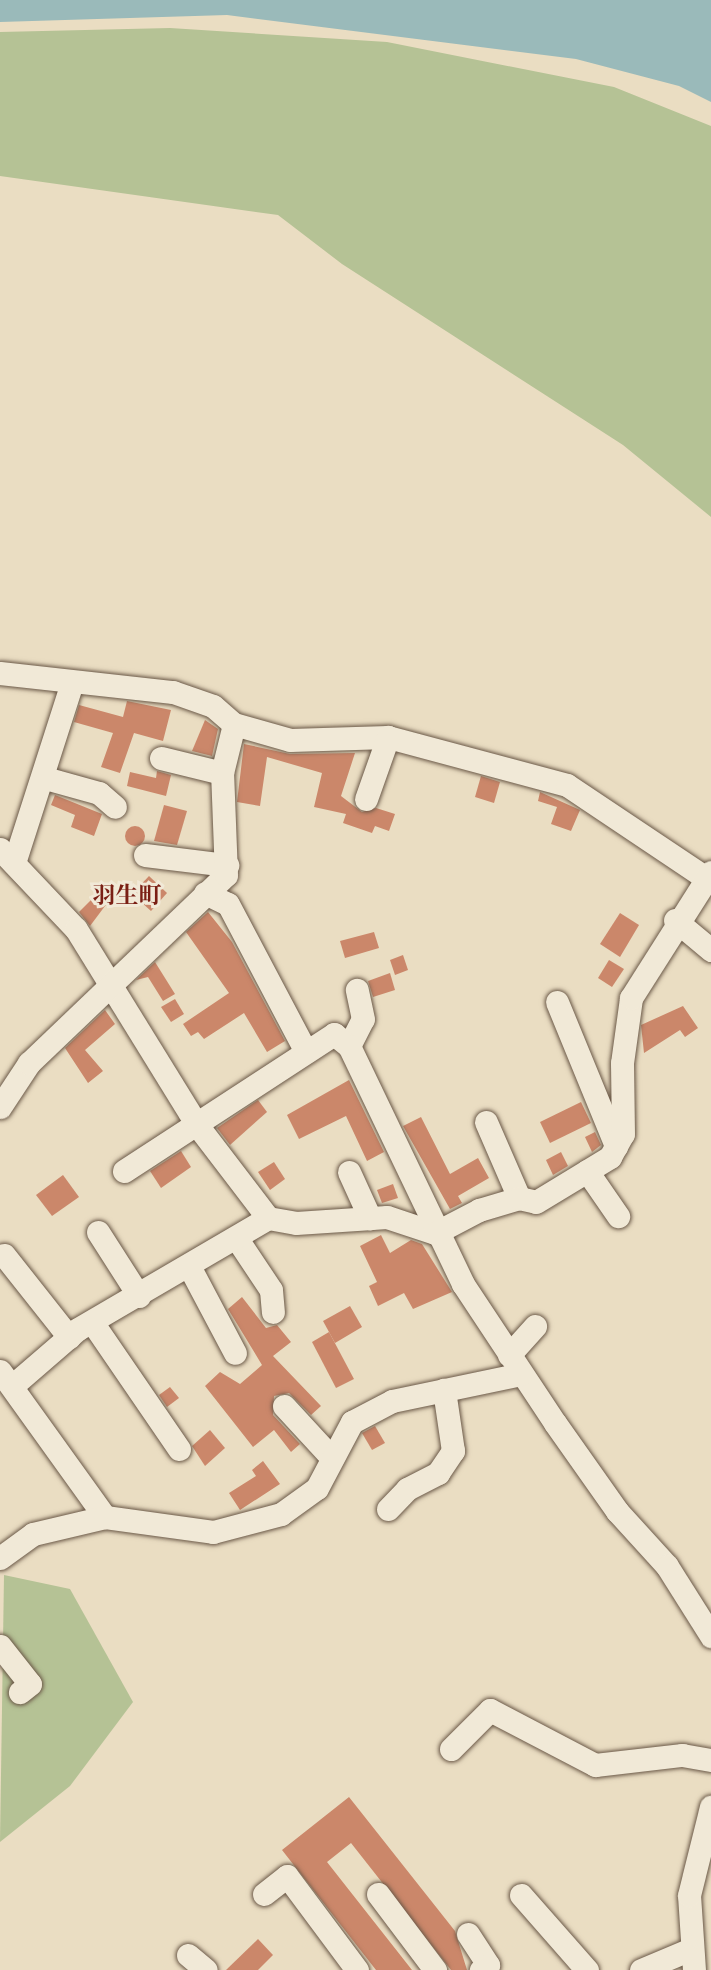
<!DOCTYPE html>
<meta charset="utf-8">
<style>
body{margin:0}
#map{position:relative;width:711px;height:1970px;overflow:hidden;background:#eaddc2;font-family:Vollkorn,"Noto Serif JP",serif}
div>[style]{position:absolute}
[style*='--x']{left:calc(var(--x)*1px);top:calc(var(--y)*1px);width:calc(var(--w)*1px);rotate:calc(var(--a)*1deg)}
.green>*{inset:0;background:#b5c295}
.water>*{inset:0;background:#9ababa}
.building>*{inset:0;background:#cb876a}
.round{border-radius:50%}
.roads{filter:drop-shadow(0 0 2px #6a5847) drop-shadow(0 0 2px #6a5847)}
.minor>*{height:23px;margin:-11.5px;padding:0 11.5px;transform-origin:11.5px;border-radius:11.5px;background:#f1e9d7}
span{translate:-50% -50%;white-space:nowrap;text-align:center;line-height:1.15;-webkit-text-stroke:6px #f1e9d7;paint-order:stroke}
.quarter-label{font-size:23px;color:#7a1f14;font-weight:700}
</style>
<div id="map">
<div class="green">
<i style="clip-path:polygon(170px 28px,387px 42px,614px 87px,711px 126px,711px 517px,623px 445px,342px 264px,278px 215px,0 176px,0 32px)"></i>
<i style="clip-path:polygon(4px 1575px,70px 1589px,133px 1702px,70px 1786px,0 1842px)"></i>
</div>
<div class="water">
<i style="clip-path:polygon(0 0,711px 0,711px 102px,679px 86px,576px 59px,227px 15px,0 22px)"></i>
</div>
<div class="building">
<i style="clip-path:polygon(127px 701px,171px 710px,163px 741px,134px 733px,120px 773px,101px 767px,113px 733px,74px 722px,79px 705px,123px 717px)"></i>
<i style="clip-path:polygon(205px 720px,218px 729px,212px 756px,192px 751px)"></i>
<i style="clip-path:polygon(244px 744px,290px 754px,355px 753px,341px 796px,362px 812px,376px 808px,395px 814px,389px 831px,375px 826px,372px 833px,343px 823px,346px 814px,314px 807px,322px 773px,267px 757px,260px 806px,237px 802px)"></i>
<i style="clip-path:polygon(157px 771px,171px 775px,166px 796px,127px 786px,130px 772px,156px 778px)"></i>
<i style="clip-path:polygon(481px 776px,500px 782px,494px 803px,475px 797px)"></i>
<i style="clip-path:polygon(540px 792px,580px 810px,571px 831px,551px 824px,557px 807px,538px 801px)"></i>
<i style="clip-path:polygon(55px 795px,102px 814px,94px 836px,71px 827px,75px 815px,51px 805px)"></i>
<i style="clip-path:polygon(164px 805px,187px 811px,177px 845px,154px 841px)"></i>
<i class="round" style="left:125px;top:826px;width:20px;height:20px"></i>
<i style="clip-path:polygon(149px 876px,167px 893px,151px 911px,132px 894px)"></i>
<i style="clip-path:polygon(105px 886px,114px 894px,90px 926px,79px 912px)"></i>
<i style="clip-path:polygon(208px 912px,232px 942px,285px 1041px,267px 1052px,244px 1013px,204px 1039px,198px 1032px,191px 1036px,183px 1024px,229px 993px,186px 932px)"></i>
<i style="clip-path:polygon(620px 913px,639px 925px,620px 957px,600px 944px)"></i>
<i style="clip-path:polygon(374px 932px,379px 948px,345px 958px,340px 941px)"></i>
<i style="clip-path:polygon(403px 955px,408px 970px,395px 975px,390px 960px)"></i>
<i style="clip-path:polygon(609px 960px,624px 969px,612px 987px,598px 978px)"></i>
<i style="clip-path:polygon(155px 962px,175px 994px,163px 1001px,148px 977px,136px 980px)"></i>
<i style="clip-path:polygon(390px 973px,395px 990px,373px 997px,368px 981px)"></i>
<i style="clip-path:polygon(175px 999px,184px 1014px,171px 1022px,161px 1007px)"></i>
<i style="clip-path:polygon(683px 1006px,698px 1028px,685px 1037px,680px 1030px,644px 1053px,641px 1025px)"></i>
<i style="clip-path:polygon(105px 1010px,115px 1024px,85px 1050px,103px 1071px,88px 1083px,65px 1048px)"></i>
<i style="clip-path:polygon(349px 1080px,384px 1152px,367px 1161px,346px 1116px,299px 1139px,287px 1115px)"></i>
<i style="clip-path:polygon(258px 1100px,267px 1112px,230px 1145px,217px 1128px)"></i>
<i style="clip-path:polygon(581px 1102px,591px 1123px,550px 1143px,540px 1122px)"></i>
<i style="clip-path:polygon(421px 1117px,450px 1174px,478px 1158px,489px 1178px,458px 1196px,462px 1203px,450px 1209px,403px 1126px)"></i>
<i style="clip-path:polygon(595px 1132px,601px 1145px,592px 1152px,585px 1137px)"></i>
<i style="clip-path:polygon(181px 1151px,191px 1167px,161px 1188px,150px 1171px)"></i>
<i style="clip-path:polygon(561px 1152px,568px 1166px,553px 1175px,546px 1160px)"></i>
<i style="clip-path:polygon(274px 1162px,285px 1179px,270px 1190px,258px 1172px)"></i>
<i style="clip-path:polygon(63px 1175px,79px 1197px,52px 1216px,36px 1195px)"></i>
<i style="clip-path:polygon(393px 1184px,398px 1198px,382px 1203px,377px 1190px)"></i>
<i style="clip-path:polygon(381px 1235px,390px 1253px,411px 1240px,422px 1244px,452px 1292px,413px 1309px,404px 1293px,378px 1306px,369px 1286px,377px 1282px,360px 1246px)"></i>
<i style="clip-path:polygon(242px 1297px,266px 1328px,277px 1325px,291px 1342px,273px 1356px,321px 1406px,311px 1415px,289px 1393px,274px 1396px,273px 1415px,300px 1444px,291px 1452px,274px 1430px,253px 1447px,205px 1386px,220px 1372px,240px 1384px,262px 1365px,228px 1309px)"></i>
<i style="clip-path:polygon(350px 1306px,362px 1327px,335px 1343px,323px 1321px)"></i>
<i style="clip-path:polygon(329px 1332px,354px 1379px,336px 1388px,312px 1342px)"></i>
<i style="clip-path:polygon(170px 1387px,179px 1398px,167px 1407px,159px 1395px)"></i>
<i style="clip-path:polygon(375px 1426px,385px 1443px,372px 1450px,362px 1433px)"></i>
<i style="clip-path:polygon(210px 1430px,225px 1448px,205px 1466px,192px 1446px)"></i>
<i style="clip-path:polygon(263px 1461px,280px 1484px,240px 1510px,229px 1493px,256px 1476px,252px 1470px)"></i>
<i style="clip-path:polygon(349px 1797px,455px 1931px,467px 1970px,451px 1970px,351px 1843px,327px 1862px,412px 1970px,376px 1970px,282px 1850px)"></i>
<i style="clip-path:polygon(258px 1939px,273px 1955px,258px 1970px,226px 1970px)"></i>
</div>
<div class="roads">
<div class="minor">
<i style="--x:0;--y:673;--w:174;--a:6.3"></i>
<i style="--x:173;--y:692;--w:42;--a:19.3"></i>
<i style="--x:213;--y:706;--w:28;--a:41"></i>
<i style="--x:234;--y:724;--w:58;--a:15.9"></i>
<i style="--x:290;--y:740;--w:98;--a:-1.8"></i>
<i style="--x:388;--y:737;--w:185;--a:15"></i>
<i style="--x:567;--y:785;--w:167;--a:33.8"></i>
<i style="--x:161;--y:758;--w:63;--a:13.8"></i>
<i style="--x:45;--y:778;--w:56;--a:15.5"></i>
<i style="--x:99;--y:793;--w:21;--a:41"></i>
<i style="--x:366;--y:799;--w:66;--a:-70.5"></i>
<i style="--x:0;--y:849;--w:110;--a:46.5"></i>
<i style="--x:76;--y:929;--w:230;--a:58.3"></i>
<i style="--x:197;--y:1125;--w:117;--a:52.6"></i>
<i style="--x:268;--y:1218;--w:28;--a:10"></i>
<i style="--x:296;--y:1223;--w:91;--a:-3.8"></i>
<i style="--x:387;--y:1217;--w:51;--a:18.4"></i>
<i style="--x:145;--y:855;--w:83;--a:7"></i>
<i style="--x:14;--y:863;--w:187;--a:-72.2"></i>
<i style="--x:205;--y:893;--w:25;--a:26"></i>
<i style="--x:228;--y:904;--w:167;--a:62.2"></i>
<i style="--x:675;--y:920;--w:47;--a:39.8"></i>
<i style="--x:557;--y:1002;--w:156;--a:67.7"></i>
<i style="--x:349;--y:1046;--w:30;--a:-63"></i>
<i style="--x:363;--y:1019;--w:30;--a:-102"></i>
<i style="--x:0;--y:1107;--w:53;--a:-56.6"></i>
<i style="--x:29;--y:1063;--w:272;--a:-43.7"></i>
<i style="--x:226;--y:875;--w:102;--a:-92.2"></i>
<i style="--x:222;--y:773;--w:50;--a:-76.2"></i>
<i style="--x:486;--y:1122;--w:83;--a:66.5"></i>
<i style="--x:124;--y:1171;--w:251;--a:-33.1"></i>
<i style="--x:334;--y:1034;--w:19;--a:39"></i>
<i style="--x:349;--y:1046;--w:264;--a:64.4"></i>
<i style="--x:463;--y:1284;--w:167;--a:56.5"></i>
<i style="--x:555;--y:1423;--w:108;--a:54.8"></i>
<i style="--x:617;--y:1511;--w:74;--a:47.7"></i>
<i style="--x:667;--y:1566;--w:83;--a:57.8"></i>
<i style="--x:587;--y:1171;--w:55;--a:55.4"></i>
<i style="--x:349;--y:1172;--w:51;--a:65.5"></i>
<i style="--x:98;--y:1232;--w:76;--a:57.4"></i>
<i style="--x:435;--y:1233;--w:50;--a:-27.6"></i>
<i style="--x:479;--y:1210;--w:42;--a:-16.7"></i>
<i style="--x:519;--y:1198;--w:17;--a:13"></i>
<i style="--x:536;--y:1202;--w:87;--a:-31.3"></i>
<i style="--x:610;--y:1157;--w:26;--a:-61"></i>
<i style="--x:623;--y:1134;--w:71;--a:-90.8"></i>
<i style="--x:622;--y:1063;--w:66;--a:-82.1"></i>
<i style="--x:631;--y:998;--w:149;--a:-57.6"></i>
<i style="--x:237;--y:1239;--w:61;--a:56.3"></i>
<i style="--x:271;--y:1290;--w:22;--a:85"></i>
<i style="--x:4;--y:1255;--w:105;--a:51.6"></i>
<i style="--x:190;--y:1268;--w:96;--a:62.1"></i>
<i style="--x:92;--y:1322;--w:154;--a:55.6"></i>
<i style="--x:509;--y:1355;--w:39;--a:-48"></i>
<i style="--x:0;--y:1371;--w:180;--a:54.3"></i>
<i style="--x:12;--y:1386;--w:87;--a:-40.8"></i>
<i style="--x:78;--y:1329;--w:220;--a:-30.3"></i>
<i style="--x:284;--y:1406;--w:71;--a:47.3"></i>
<i style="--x:388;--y:1509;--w:28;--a:-46"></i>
<i style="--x:407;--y:1489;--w:35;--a:-27"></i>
<i style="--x:438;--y:1473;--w:27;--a:-56"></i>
<i style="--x:453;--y:1451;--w:62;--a:-98.4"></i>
<i style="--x:0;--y:1558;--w:41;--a:-36"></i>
<i style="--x:33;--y:1534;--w:74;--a:-13.3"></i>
<i style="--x:105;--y:1517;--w:109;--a:7.9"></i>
<i style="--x:213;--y:1532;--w:70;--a:-14.8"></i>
<i style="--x:281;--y:1514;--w:44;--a:-35.8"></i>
<i style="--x:317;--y:1488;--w:75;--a:-62.1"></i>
<i style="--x:352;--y:1422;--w:45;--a:-27.7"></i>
<i style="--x:392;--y:1401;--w:132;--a:-11.8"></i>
<i style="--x:0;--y:1646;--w:48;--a:51.7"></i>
<i style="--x:30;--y:1684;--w:13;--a:141"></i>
<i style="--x:451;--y:1749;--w:55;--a:-45"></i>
<i style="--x:490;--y:1710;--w:119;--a:27.6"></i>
<i style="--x:595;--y:1765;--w:88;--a:-6.6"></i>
<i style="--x:682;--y:1755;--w:29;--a:10"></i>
<i style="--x:264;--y:1894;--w:29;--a:-38"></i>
<i style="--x:287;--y:1876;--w:117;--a:53.3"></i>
<i style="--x:378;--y:1894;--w:95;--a:53.1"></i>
<i style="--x:521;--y:1895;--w:100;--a:48.7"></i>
<i style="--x:468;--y:1934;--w:37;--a:57"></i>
<i style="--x:488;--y:1965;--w:9;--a:144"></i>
<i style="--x:188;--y:1955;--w:23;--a:40"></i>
<i style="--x:641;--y:1970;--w:54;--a:-22.8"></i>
<i style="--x:694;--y:1970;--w:75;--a:-93.8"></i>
<i style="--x:689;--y:1895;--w:91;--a:-76"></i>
</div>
</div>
<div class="quarter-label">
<span style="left:127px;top:897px">羽生町</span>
</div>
</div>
